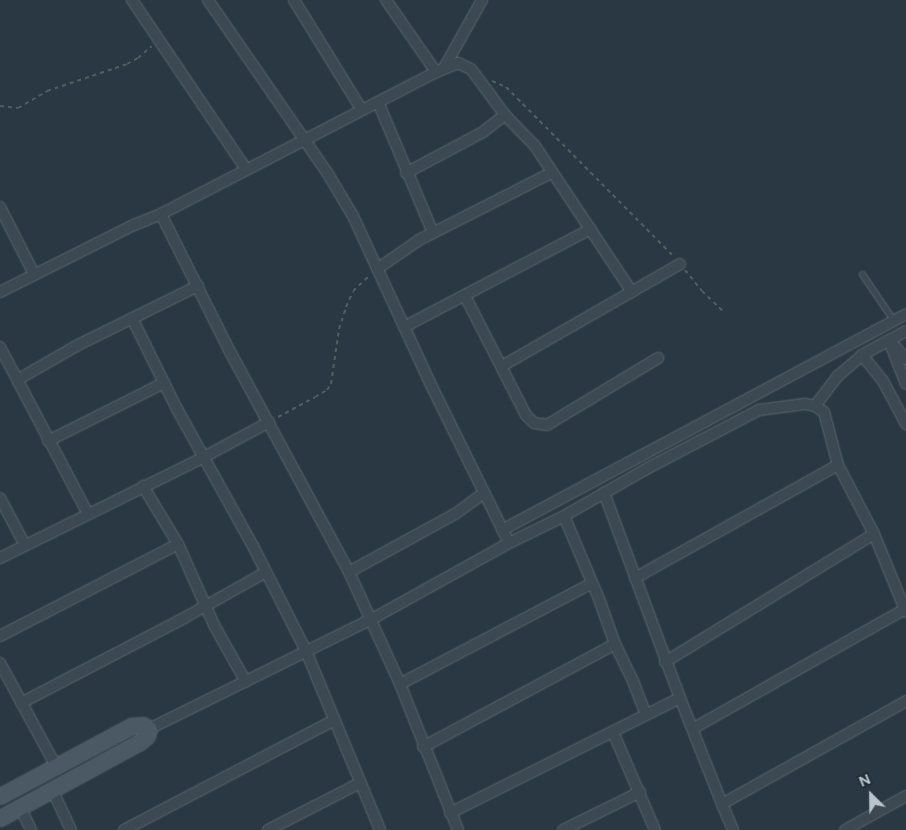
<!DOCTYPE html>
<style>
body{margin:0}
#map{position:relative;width:906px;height:830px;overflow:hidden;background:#293842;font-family:Figtree,sans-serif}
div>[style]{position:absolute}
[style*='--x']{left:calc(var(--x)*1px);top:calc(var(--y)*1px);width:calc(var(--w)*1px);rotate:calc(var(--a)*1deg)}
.path>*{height:2px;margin-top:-1px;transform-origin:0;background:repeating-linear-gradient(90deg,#4b6160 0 4px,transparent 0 8px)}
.roads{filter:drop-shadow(0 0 1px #5b676f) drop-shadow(0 0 1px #5b676f)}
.lane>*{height:5px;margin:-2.5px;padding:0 2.5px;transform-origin:2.5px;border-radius:2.5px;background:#3d4952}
.street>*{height:10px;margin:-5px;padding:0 5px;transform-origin:5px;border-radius:5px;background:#3d4952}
.secondary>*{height:15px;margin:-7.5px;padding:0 7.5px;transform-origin:7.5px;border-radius:7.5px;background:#4b5965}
span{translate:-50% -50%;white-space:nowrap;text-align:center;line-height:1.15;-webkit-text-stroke:4px #212e37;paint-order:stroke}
.north{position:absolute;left:846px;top:770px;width:50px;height:50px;-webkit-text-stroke:4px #212e37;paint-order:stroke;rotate:337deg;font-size:14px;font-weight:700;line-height:20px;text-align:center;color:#bac4cc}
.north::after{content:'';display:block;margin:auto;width:18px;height:22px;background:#bac4cc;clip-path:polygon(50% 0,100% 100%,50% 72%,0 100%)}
</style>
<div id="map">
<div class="path">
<i style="--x:492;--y:81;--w:15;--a:23"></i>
<i style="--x:506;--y:87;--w:239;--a:45.3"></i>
<i style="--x:0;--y:106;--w:18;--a:6"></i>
<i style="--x:18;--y:108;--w:34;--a:-30"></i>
<i style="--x:47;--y:91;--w:84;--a:-18.6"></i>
<i style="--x:127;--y:64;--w:13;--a:-29"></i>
<i style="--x:138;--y:58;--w:18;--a:-41"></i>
<i style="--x:685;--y:270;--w:27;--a:51"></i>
<i style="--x:702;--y:291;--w:30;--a:44"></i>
<i style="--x:278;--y:417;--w:42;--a:-28.4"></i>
<i style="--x:315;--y:397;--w:14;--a:-30"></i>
<i style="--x:327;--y:390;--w:7;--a:-56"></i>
<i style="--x:331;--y:384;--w:56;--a:-81.7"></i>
<i style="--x:339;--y:329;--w:23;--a:-72"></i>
<i style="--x:346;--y:307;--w:17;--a:-66"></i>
<i style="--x:353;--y:291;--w:23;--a:-43"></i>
</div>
<div class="roads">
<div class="lane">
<i style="--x:862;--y:274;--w:57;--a:55.8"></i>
</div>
<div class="street">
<i style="--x:132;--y:0;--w:204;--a:56"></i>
<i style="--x:208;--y:0;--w:211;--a:55.4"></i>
<i style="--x:328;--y:174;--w:49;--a:59.2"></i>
<i style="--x:353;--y:216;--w:184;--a:65.2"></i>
<i style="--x:430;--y:383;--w:178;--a:63.7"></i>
<i style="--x:294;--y:0;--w:129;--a:58.3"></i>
<i style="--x:386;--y:0;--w:88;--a:55.2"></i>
<i style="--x:444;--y:68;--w:78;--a:-60.8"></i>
<i style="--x:378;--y:102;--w:142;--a:67.2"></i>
<i style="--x:406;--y:173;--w:87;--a:-28"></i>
<i style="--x:483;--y:132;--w:28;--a:-38"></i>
<i style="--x:0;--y:207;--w:75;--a:63.1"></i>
<i style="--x:161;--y:214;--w:150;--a:63.4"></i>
<i style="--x:228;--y:348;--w:255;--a:61.6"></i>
<i style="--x:349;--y:572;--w:123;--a:65.5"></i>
<i style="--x:400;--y:684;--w:157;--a:68.3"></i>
<i style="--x:377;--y:269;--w:51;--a:-34.6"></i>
<i style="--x:419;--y:240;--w:148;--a:-26.9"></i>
<i style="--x:0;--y:292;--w:150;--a:-26.6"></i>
<i style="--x:134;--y:225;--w:29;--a:-22"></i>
<i style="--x:161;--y:214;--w:309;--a:-27.3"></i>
<i style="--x:436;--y:72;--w:24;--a:-22"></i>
<i style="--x:458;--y:63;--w:14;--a:25"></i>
<i style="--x:471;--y:69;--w:57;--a:53.5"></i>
<i style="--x:505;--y:115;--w:43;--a:45.9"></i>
<i style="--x:535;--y:146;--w:175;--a:56.4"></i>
<i style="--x:465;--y:296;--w:134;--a:62.9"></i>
<i style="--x:526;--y:415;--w:11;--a:45"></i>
<i style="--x:534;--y:423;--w:13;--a:9"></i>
<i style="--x:547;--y:425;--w:130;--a:-31.1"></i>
<i style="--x:132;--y:318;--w:102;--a:63.7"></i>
<i style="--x:177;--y:409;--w:157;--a:61"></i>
<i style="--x:253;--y:546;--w:118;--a:63.2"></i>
<i style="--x:306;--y:651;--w:194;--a:67.5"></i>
<i style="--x:404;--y:327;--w:211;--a:-27.7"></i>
<i style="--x:889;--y:341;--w:46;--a:68.4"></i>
<i style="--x:892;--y:343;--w:21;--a:49"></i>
<i style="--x:0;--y:347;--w:189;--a:62.2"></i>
<i style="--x:862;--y:355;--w:33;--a:51"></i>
<i style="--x:883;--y:381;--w:49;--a:61.9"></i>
<i style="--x:502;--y:366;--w:205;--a:-29.8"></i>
<i style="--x:17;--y:380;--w:70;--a:-29.8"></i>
<i style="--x:78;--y:345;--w:134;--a:-26.2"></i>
<i style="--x:815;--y:406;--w:38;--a:-53"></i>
<i style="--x:838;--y:376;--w:32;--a:-41"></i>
<i style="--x:862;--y:355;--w:50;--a:-28.6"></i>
<i style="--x:48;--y:441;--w:130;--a:-26.6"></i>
<i style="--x:143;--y:486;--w:68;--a:58.9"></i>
<i style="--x:178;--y:544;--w:89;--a:66"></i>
<i style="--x:214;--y:625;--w:65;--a:60.7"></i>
<i style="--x:0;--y:498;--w:53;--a:62"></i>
<i style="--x:564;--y:516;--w:90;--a:67.1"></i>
<i style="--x:599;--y:599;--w:48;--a:70.4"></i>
<i style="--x:615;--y:644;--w:41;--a:64.1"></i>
<i style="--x:633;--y:681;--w:36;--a:69"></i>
<i style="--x:502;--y:530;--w:458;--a:-28.1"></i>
<i style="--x:0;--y:558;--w:228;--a:-26.3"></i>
<i style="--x:204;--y:457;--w:74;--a:-28.3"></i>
<i style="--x:349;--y:572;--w:121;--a:-28.7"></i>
<i style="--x:455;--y:514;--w:36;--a:-36"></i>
<i style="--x:635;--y:578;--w:232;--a:-29.1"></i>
<i style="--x:0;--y:636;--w:200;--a:-27.3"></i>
<i style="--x:665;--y:662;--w:245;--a:-31.5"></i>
<i style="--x:0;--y:663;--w:117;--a:61.5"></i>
<i style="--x:400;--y:684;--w:217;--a:-27.7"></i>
<i style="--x:680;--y:698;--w:114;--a:68.4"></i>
<i style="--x:722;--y:804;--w:211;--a:-29.2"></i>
<i style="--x:21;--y:703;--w:184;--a:-27.5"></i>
<i style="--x:184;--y:618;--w:94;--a:-29.3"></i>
<i style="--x:694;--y:728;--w:242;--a:-29.4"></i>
<i style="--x:149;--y:729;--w:249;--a:-26.3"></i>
<i style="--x:372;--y:619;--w:157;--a:-29"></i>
<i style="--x:509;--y:543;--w:61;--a:-26.1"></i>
<i style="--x:564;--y:516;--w:97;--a:-29.7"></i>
<i style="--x:648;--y:468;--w:125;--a:-27.6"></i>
<i style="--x:759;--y:410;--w:46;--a:-7.4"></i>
<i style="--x:805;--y:404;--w:10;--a:11"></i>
<i style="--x:815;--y:406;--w:11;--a:34"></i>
<i style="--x:824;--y:412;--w:55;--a:75.2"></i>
<i style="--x:838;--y:465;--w:78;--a:62.4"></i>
<i style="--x:874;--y:534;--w:84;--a:67.7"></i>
<i style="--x:613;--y:732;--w:107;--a:66.8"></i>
<i style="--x:423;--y:747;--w:218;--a:-28.2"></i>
<i style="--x:52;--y:789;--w:45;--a:65.1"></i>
<i style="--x:722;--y:804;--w:28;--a:67"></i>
<i style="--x:20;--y:807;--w:25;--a:64"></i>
<i style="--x:450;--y:813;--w:257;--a:-26.6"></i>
<i style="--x:680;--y:698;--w:219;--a:-110.3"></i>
<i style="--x:124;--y:830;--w:237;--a:-27.6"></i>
<i style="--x:268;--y:830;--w:103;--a:-27.1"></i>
<i style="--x:563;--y:830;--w:86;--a:-26.3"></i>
<i style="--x:845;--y:830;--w:70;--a:-29.1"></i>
</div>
<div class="secondary">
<i style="--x:0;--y:796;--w:149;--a:-28.1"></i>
<i style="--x:131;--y:726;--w:12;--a:-5"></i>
<i style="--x:143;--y:725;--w:7;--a:34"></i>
<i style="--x:149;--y:729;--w:7;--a:106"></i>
<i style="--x:147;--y:736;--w:9;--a:139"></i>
<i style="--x:140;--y:742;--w:159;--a:151.5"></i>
</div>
</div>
<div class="north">N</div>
</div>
